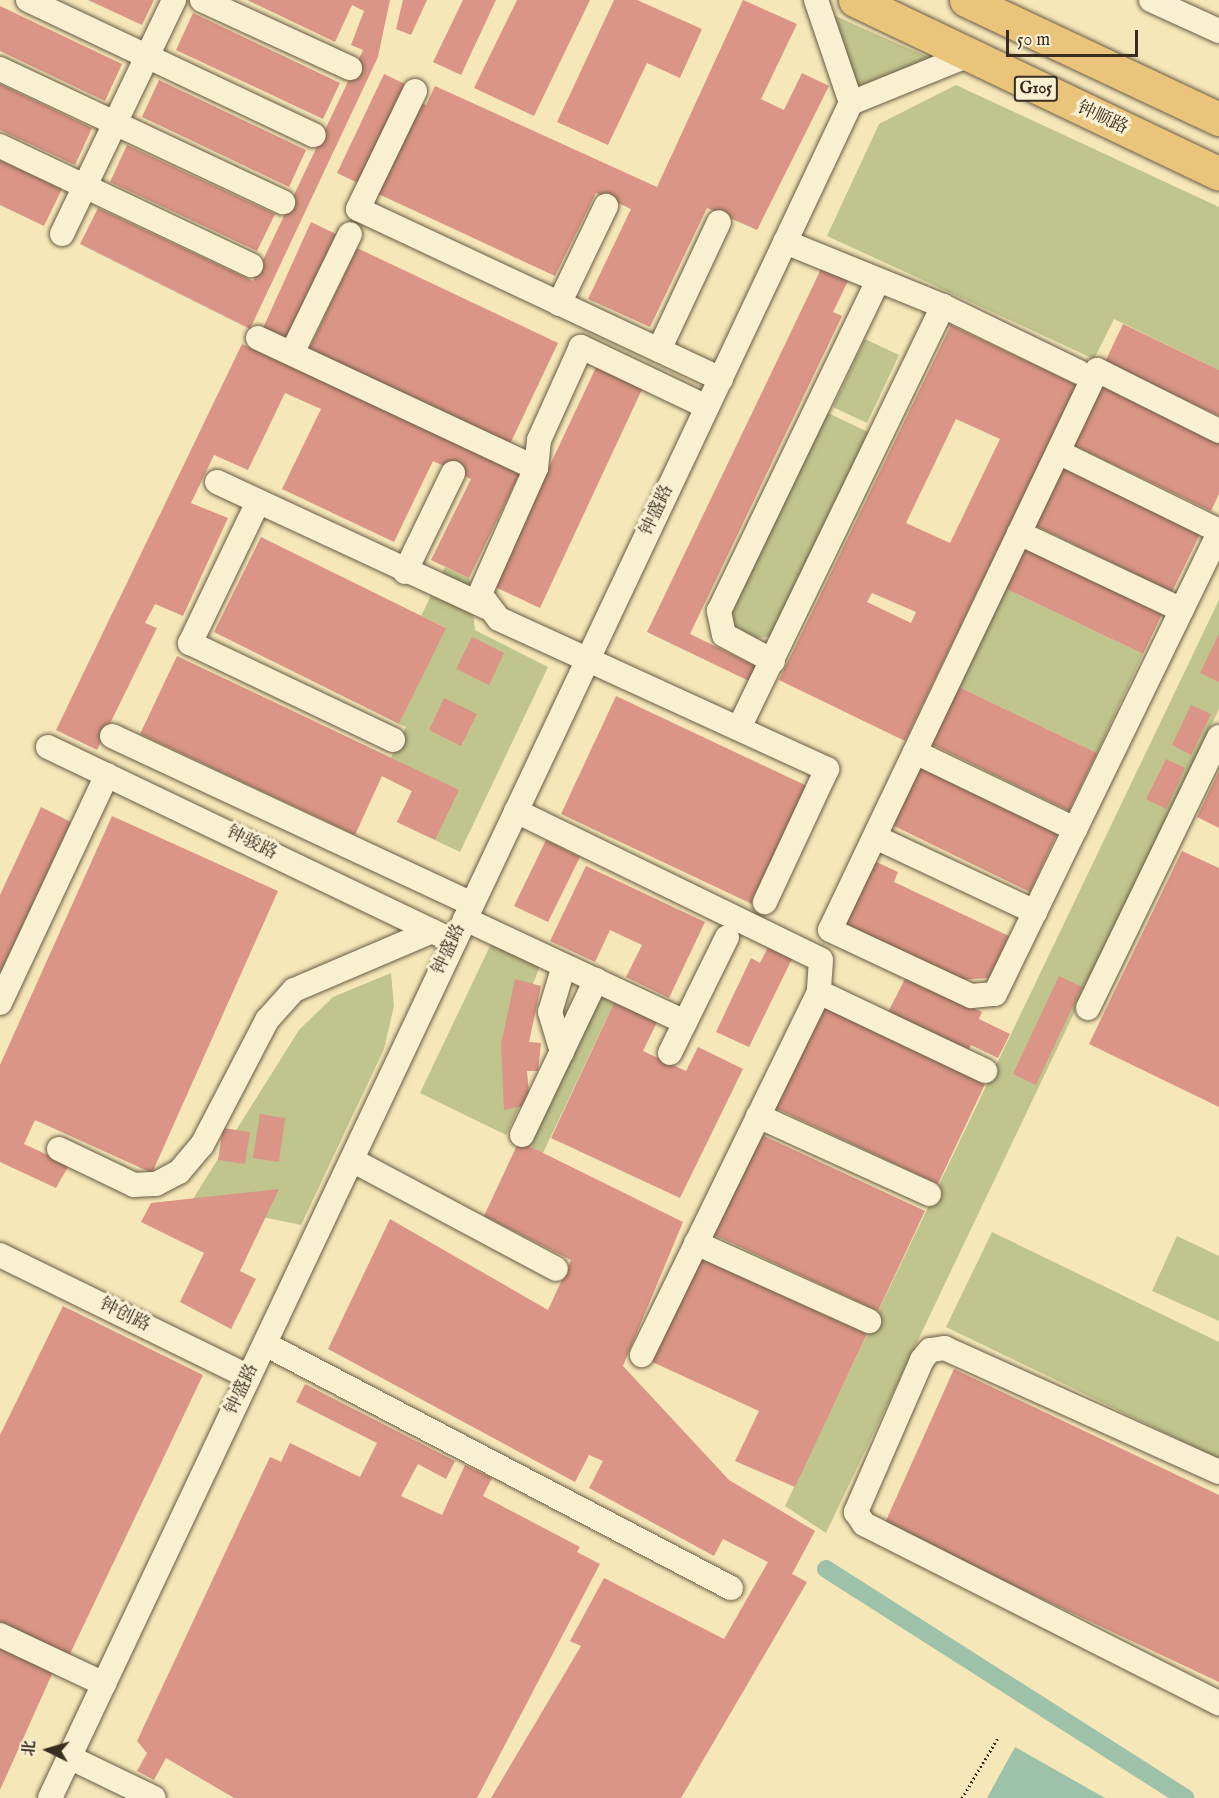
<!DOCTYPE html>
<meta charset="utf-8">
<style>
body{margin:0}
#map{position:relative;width:1219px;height:1798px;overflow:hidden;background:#f6e7b8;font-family:"IM FELL English","Noto Serif SC",serif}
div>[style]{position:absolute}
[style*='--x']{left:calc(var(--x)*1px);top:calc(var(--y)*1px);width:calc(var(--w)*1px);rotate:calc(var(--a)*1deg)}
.green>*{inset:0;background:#c0c48d}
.water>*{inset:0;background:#9ec1a9}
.canal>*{height:18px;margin:-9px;padding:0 9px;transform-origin:9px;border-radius:9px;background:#9ec1a9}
.building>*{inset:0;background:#da9586}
.path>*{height:3px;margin-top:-1.5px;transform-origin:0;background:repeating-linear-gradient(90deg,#382c20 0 1.5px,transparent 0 4.5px)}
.roads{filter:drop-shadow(0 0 2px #685b46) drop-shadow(0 0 2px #685b46)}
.minor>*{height:24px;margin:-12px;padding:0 12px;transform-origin:12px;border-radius:12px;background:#f9efd1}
.highway>*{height:33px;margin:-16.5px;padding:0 16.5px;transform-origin:16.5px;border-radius:16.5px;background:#ebc47c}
span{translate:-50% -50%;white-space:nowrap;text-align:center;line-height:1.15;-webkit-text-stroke:6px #f9efd1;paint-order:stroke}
.shield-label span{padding:2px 4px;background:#f9efd1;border:2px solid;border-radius:4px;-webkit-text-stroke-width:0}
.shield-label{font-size:16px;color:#382c20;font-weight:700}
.street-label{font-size:18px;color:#382c20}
.north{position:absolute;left:18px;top:1720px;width:60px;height:60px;-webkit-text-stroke:4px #f9efd1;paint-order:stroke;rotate:275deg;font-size:16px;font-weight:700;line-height:24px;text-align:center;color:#382c20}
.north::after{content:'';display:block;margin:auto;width:21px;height:27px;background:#382c20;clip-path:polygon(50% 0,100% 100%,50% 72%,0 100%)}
.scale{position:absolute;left:1006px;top:30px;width:132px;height:27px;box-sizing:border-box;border:3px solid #382c20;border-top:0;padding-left:8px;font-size:18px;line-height:21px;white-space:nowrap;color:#382c20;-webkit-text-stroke:4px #f9efd1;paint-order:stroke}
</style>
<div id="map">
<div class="green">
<i style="clip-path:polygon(831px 14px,932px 59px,857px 87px)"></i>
<i style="clip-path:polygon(956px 85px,1219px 207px,1219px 370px,1114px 319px,1094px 359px,827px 236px,879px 124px)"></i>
<i style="clip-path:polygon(865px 339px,899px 355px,867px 423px,833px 407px)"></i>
<i style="clip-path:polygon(824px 411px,870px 433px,773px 636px,748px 640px,735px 634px,727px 613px)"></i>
<i style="clip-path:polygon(445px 567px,469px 578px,475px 630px,548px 667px,460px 852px,397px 822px,412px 791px,382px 776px,406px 727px,399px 724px,445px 627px,421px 616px)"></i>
<i style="clip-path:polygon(1000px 586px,1143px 654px,1097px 753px,955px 685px)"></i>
<i style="clip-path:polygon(1219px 600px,1219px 709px,826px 1533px,785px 1506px)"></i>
<i style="clip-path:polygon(491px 944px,540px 966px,526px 1002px,521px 1103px,506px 1135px,420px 1093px)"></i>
<i style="clip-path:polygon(391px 973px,394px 1006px,384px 1049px,301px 1225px,191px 1202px,299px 1030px,333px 997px)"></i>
<i style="clip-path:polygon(599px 993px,615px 1001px,543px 1153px,527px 1145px)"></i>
<i style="clip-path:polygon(992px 1232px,1219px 1342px,1219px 1459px,946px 1327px)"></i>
<i style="clip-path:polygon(1177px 1236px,1219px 1256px,1219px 1321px,1152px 1291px)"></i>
</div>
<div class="water">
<i style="clip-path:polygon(1015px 1747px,1105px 1798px,987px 1798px)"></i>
</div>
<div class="canal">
<i style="--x:826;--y:1569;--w:426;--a:32.5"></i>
</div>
<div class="building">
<i style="clip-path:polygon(88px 0,154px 0,142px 25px)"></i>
<i style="clip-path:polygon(247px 0,390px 0,378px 57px,250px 329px,80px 244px,98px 208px,253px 281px,363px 50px,351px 45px,364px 11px,352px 5px,335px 42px)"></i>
<i style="clip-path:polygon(403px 0,427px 0,411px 35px,396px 29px)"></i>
<i style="clip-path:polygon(463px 0,496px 0,461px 75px,433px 62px)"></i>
<i style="clip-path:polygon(517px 0,590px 0,534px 116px,474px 88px)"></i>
<i style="clip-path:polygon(614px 0,637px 0,702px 29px,680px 78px,647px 63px,608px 145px,557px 122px)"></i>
<i style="clip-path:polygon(743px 0,797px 24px,761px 99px,784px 110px,802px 73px,829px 86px,757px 230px,707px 208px,650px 327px,588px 299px,631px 209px,596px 193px,555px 276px,372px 191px,415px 100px,426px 105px,435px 86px,657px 187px)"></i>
<i style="clip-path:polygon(0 6px,122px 64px,105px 101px,0 51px)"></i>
<i style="clip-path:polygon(193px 13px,340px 83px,323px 119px,176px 50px)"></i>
<i style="clip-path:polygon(384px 74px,407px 85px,360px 184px,337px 173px)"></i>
<i style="clip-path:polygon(159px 80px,306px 150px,289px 187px,142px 117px)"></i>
<i style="clip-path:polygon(0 84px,92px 128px,75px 165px,0 130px)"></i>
<i style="clip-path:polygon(127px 145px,275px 214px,257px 251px,110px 182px)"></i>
<i style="clip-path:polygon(0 160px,62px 189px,44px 226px,0 205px)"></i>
<i style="clip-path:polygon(311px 222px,336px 234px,288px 339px,263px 328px)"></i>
<i style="clip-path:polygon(357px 248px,558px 343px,510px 444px,309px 349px)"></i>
<i style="clip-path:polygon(822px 267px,849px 279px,833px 312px,842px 316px,690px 634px,756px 666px,749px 681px,647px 632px)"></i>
<i style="clip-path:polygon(1123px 324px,1219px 370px,1219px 416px,1105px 362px)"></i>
<i style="clip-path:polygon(evenodd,951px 325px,1077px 385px,905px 741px,779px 680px,951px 325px,956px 419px,1000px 439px,950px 543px,906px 523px,956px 419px,951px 325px,872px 593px,916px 612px,911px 623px,867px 602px,872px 593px)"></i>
<i style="clip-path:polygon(242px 344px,520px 473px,469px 578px,431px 560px,471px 479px,433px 461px,394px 542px,282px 489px,321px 409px,285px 393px,248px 470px,214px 455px,191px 503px,228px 518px,183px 616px,155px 604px,145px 623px,157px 628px,97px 750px,56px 730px)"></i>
<i style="clip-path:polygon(599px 361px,645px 383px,540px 608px,493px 586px)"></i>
<i style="clip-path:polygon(1097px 384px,1219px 443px,1219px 494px,1211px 511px,1069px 443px)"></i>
<i style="clip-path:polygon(1058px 465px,1200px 534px,1172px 592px,1030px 523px)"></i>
<i style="clip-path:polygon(261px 537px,446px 628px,399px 724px,214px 632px)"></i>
<i style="clip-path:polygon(1019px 546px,1162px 614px,1143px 654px,1000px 586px)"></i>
<i style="clip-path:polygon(1219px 634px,1219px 682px,1200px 673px)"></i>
<i style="clip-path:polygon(472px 637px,504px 653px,489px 685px,456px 669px)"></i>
<i style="clip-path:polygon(177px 656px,459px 790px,435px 840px,397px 822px,412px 791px,382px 776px,355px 835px,140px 734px)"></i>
<i style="clip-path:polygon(955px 685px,1097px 753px,1069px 811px,927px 742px)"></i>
<i style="clip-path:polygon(616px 696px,807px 786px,752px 904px,561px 814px)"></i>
<i style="clip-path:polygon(444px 698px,477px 714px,461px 746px,429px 730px)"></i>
<i style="clip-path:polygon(1191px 705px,1211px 714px,1191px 755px,1172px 745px)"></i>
<i style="clip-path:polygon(1166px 759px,1185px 768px,1166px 809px,1146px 799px)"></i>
<i style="clip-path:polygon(916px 766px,1057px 834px,1030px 892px,888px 823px)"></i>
<i style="clip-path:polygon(1219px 771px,1219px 828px,1197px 817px)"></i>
<i style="clip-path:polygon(41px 807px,71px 822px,0 973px,0 895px)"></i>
<i style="clip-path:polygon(112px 816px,278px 891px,152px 1173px,35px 1120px,24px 1144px,69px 1165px,56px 1188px,0 1162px,0 1065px)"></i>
<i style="clip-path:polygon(546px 840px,580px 857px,548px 922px,514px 906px)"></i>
<i style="clip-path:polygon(1182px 851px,1219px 868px,1219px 1107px,1089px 1044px)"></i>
<i style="clip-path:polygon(870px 859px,898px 872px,894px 882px,1009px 936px,989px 978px,960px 980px,840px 923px)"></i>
<i style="clip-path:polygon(586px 866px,705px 922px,669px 998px,626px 977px,642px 945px,610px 930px,595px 962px,550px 941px)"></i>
<i style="clip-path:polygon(769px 945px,793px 957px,749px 1047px,716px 1032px,751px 958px,760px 963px)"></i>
<i style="clip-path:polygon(1059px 976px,1082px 987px,1036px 1085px,1013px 1074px)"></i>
<i style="clip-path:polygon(906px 977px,982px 1012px,979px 1019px,1010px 1034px,998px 1058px,971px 1045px,968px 1052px,887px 1014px)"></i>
<i style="clip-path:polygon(515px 979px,541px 986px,529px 1042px,541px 1043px,538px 1071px,527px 1071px,530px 1105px,504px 1110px,501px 1044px)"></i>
<i style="clip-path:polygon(615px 1001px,658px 1020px,643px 1051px,686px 1071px,698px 1047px,743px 1069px,680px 1198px,551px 1138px)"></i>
<i style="clip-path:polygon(821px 1004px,986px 1082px,938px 1184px,773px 1107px)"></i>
<i style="clip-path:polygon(260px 1114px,285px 1118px,279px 1162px,253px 1158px)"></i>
<i style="clip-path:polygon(223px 1128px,250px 1132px,245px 1164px,218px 1160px)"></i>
<i style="clip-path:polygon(760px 1134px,925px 1211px,878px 1311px,712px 1234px)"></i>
<i style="clip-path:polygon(519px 1141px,683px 1222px,623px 1366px,729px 1480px,815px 1531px,792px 1574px,807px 1582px,681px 1798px,491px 1798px,581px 1646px,570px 1641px,604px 1578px,724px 1639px,768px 1562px,723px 1539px,714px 1556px,589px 1488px,603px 1461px,589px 1455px,575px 1482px,328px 1349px,390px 1219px,548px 1310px,571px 1260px,484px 1216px)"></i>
<i style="clip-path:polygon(279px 1189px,240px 1271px,256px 1279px,231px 1329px,180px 1302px,204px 1253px,141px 1222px,151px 1203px)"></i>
<i style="clip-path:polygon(697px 1257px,867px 1334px,795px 1487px,735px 1461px,759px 1411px,648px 1360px)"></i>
<i style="clip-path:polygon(63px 1306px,203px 1375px,69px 1656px,0 1624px,0 1435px)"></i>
<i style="clip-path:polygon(954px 1369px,1219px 1495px,1219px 1682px,884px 1525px)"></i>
<i style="clip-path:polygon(305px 1384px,455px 1461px,446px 1479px,418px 1464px,401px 1496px,442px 1515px,465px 1465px,492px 1478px,483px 1496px,580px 1547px,577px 1552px,600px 1564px,477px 1798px,234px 1798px,166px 1758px,154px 1780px,137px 1771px,147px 1753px,137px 1741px,270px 1457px,281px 1462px,290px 1443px,360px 1477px,377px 1443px,296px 1402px)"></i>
<i style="clip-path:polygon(0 1647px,53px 1672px,0 1790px)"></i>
</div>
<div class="path">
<i style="--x:962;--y:1798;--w:72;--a:-59.2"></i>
</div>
<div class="roads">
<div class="minor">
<i style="--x:28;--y:0;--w:316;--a:25.3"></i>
<i style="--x:202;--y:0;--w:163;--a:24.7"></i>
<i style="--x:816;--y:0;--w:109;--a:71.2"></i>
<i style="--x:1151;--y:0;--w:75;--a:24.5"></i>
<i style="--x:0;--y:69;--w:313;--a:25.2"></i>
<i style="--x:415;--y:91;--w:131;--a:115.8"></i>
<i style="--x:358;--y:209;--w:401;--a:25.1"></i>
<i style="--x:851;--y:103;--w:125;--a:-22.1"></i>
<i style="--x:0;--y:146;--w:278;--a:25.4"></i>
<i style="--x:62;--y:234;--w:259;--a:-64.4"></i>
<i style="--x:785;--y:242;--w:170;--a:22.1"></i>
<i style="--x:943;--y:306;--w:151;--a:25.9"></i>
<i style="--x:559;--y:304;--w:109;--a:-64.4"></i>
<i style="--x:258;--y:338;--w:307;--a:25.1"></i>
<i style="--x:659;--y:350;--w:141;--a:-64.9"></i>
<i style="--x:292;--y:353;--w:132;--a:-64"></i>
<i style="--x:707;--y:407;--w:140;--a:-154.5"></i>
<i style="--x:581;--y:347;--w:102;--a:114.3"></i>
<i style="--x:539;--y:440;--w:28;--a:96"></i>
<i style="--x:536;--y:468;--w:138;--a:114"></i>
<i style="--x:480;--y:594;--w:31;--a:53"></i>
<i style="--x:499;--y:619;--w:361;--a:24.6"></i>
<i style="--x:827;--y:769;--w:147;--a:115"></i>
<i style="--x:1219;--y:431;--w:136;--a:-153.4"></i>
<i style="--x:1097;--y:370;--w:620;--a:115.49"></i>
<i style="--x:830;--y:930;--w:156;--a:25.1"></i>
<i style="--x:971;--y:996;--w:24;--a:-5"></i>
<i style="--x:995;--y:994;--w:513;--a:-64.08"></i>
<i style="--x:1058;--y:452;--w:179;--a:26.1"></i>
<i style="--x:217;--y:482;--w:297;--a:24.9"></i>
<i style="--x:258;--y:502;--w:157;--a:115.7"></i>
<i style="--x:190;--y:643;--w:225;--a:25.5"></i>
<i style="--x:1019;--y:533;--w:180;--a:25.3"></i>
<i style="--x:405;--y:572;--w:110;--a:-64.1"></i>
<i style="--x:773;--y:661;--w:55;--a:-152"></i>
<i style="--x:724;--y:635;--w:25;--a:-102"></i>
<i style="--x:719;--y:611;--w:367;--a:-64.3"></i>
<i style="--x:739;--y:728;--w:469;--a:-64.2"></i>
<i style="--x:112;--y:736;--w:397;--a:25"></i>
<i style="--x:48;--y:747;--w:436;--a:25.6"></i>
<i style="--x:915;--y:752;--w:178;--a:25.7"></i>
<i style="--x:516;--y:811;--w:339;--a:26"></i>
<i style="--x:821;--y:960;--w:32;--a:94"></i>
<i style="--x:819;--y:992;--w:404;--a:116"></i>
<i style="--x:875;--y:837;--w:177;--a:25.1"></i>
<i style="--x:465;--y:919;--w:243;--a:25.1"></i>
<i style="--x:819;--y:992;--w:184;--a:25.4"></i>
<i style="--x:0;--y:1003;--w:252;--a:-64.9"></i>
<i style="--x:1088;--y:1008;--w:301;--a:-64.2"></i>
<i style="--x:562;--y:1052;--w:42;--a:-106.7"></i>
<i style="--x:550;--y:1012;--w:48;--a:-73.1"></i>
<i style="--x:670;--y:1053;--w:129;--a:-63.8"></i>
<i style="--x:758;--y:1116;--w:188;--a:24.5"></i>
<i style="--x:522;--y:1135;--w:172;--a:-64.5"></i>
<i style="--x:59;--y:1149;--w:83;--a:25.6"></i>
<i style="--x:134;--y:1185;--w:22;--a:-3"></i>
<i style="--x:156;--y:1184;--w:26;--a:-28"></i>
<i style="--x:179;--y:1172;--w:35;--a:-50"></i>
<i style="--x:202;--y:1145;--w:141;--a:-62.5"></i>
<i style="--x:267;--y:1020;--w:40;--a:-48"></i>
<i style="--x:294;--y:990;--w:150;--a:-23.1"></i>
<i style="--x:352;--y:1160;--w:231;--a:28.1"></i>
<i style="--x:696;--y:1243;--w:190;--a:24.3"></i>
<i style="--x:0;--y:1255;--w:277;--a:26.1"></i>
<i style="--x:265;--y:1344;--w:526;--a:27.64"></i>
<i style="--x:1219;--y:1472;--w:301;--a:-155.7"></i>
<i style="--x:945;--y:1348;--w:15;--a:172"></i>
<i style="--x:930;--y:1350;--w:13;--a:129"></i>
<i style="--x:922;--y:1360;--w:166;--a:113.5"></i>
<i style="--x:856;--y:1512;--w:14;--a:56"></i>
<i style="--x:864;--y:1524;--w:398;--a:26.8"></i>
<i style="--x:0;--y:1635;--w:115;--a:25.2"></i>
<i style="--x:69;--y:1757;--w:94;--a:25.8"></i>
<i style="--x:50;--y:1798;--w:1875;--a:-64.71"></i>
</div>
<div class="highway">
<i style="--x:855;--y:0;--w:403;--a:25.5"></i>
<i style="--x:966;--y:0;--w:280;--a:25.2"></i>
</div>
</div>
<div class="shield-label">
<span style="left:1036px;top:89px">G105</span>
</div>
<div class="street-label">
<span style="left:1102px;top:119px;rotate:25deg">钟顺路</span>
<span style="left:658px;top:511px;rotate:-65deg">钟盛路</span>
<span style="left:251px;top:844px;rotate:26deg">钟骏路</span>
<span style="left:450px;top:950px;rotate:-65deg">钟盛路</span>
<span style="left:124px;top:1316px;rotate:26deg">钟创路</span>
<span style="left:243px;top:1390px;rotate:-65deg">钟盛路</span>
</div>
<div class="north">北</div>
<div class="scale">50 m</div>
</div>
